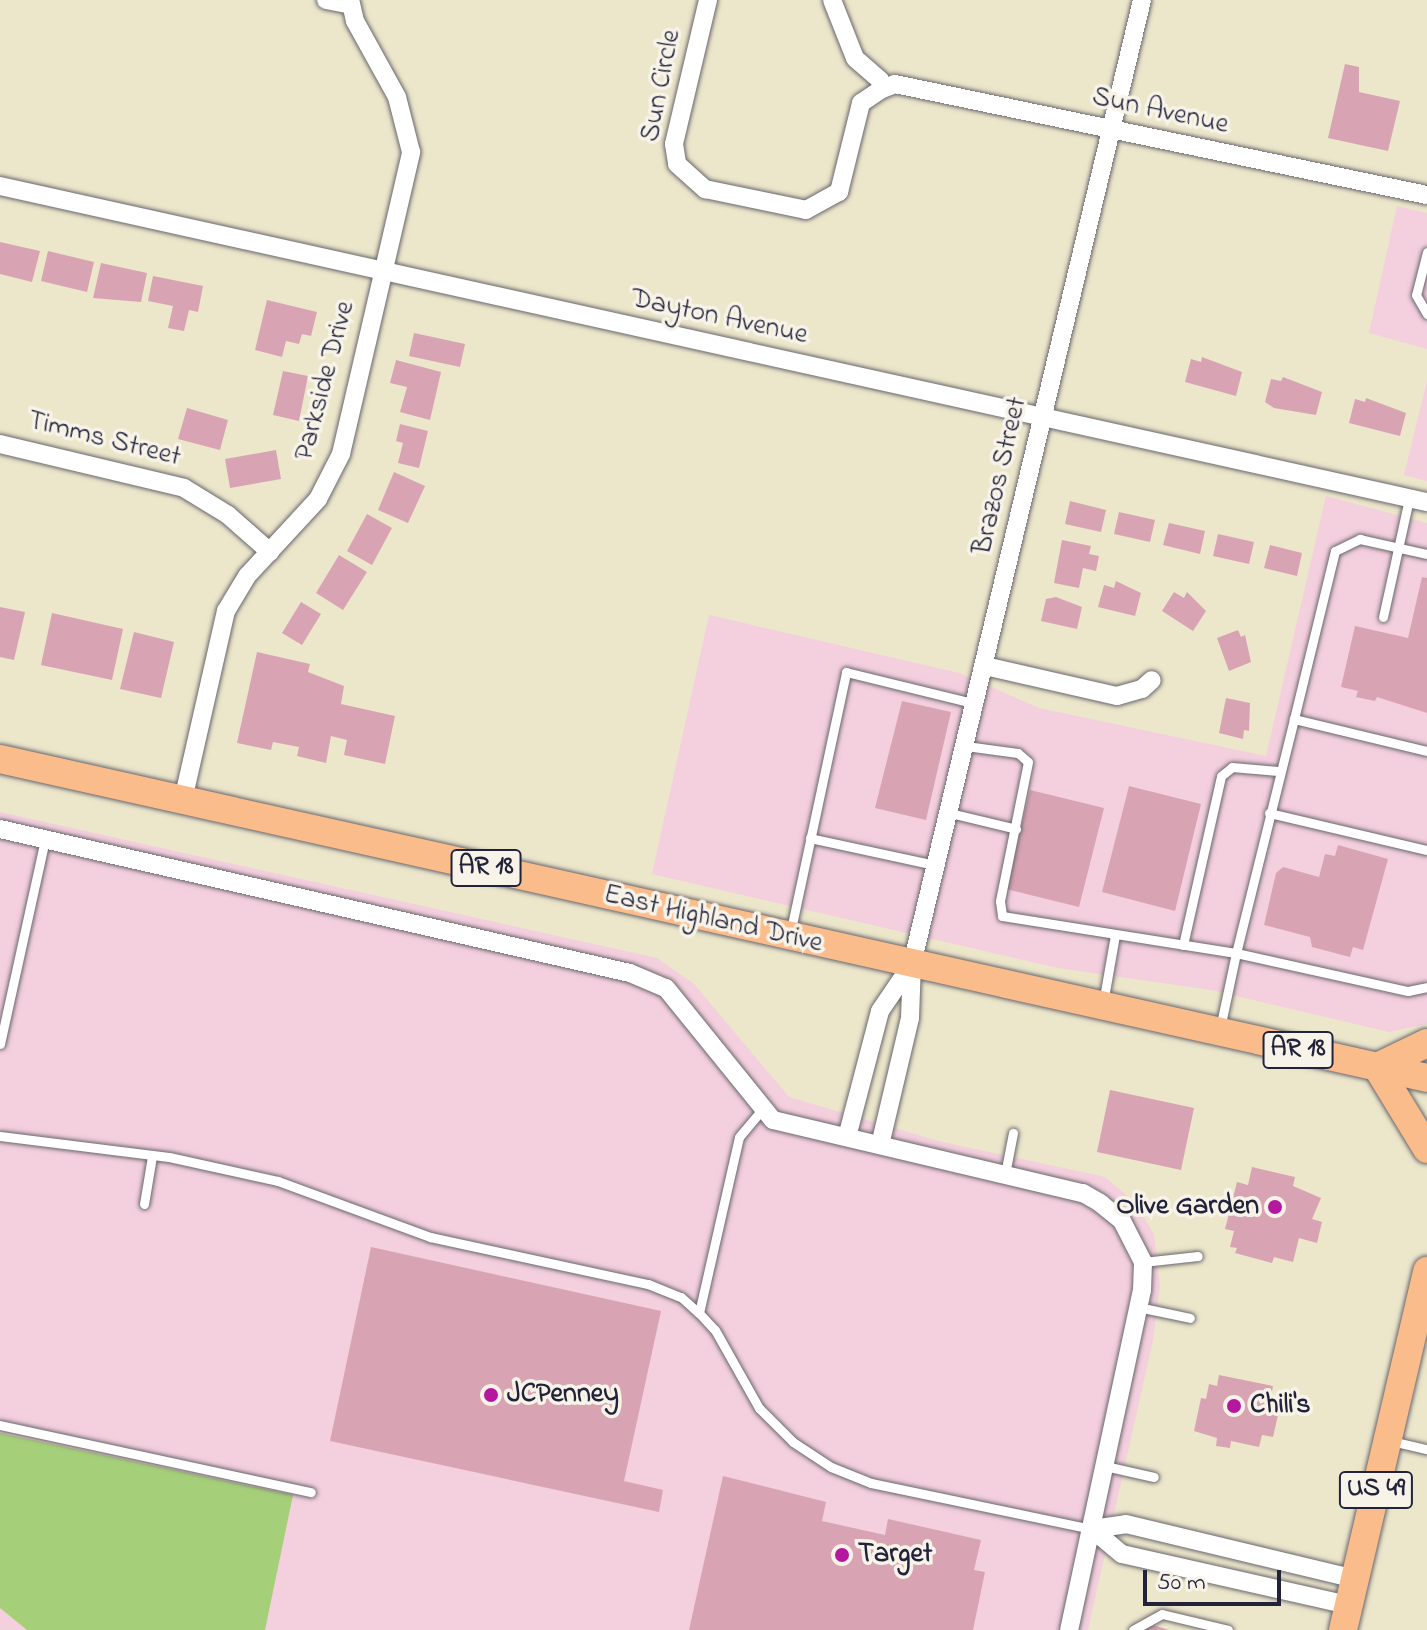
<!DOCTYPE html>
<style>
body{margin:0}
#map{position:relative;width:1427px;height:1630px;overflow:hidden;background:#ece6cb;font-family:"Indie Flower",sans-serif}
div>[style]{position:absolute}
[style*='--x']{left:calc(var(--x)*1px);top:calc(var(--y)*1px);width:calc(var(--w)*1px);rotate:calc(var(--a)*1deg)}
.built>*{inset:0;background:#f4cfde}
.green>*{inset:0;background:#a6cf7a}
.building>*{inset:0;background:#d8a4b4}
.roads{filter:drop-shadow(0 0 2px #69676d) drop-shadow(0 0 2px #69676d)}
.service>*{height:9px;margin:-4.5px;padding:0 4.5px;transform-origin:4.5px;border-radius:4.5px;background:#fff}
.minor>*{height:18px;margin:-9px;padding:0 9px;transform-origin:9px;border-radius:9px;background:#fff}
.primary>*{height:28px;margin:-14px;padding:0 14px;transform-origin:14px;border-radius:14px;background:#fabc8b}
.trunk>*{height:28px;margin:-14px;padding:0 14px;transform-origin:14px;border-radius:14px;background:#fabc8b}
.dots>*{width:22px;height:22px;translate:-50% -50%;box-sizing:border-box;border:4px solid #f7f3e8;border-radius:50%}
span{translate:-50% -50%;white-space:nowrap;text-align:center;line-height:1.15;-webkit-text-stroke:7px #f7f3e8;paint-order:stroke}
.shield-label span{padding:2px 6px;background:#f7f3e8;border:2px solid;border-radius:6px;-webkit-text-stroke-width:0}
.shield-label{font-size:26px;color:#22223b;font-weight:700}
.street-label{font-size:28px;color:#22223b}
.poi-label{font-size:28px;color:#22223b;font-weight:700}
.right{translate:-100% -50%;text-align:right}
.left{translate:0 -50%;text-align:left}
.scale{position:absolute;left:1143px;top:1570px;width:138px;height:36px;box-sizing:border-box;border:4px solid #22223b;border-top:0;padding-left:10px;font-size:24px;line-height:28px;white-space:nowrap;color:#22223b;-webkit-text-stroke:6px #f7f3e8;paint-order:stroke}
</style>
<div id="map">
<div class="built">
<i style="clip-path:polygon(1397px 206px,1427px 213px,1427px 349px,1369px 333px)"></i>
<i style="clip-path:polygon(1427px 381px,1427px 481px,1404px 475px)"></i>
<i style="clip-path:polygon(1326px 496px,1427px 523px,1427px 1024px,1389px 1032px,1211px 990px,1058px 968px,652px 874px,709px 615px,959px 673px,1039px 708px,1266px 756px)"></i>
<i style="clip-path:polygon(0 812px,657px 958px,694px 984px,789px 1097px,938px 1141px,1105px 1177px,1137px 1204px,1154px 1235px,1160px 1286px,1153px 1340px,1088px 1630px,0 1630px)"></i>
</div>
<div class="green">
<i style="clip-path:polygon(0 1433px,293px 1495px,265px 1630px,27px 1630px,0 1608px)"></i>
</div>
<div class="building">
<i style="clip-path:polygon(1345px 64px,1359px 67px,1359px 92px,1400px 101px,1388px 151px,1328px 138px)"></i>
<i style="clip-path:polygon(0 242px,40px 251px,32px 282px,0 274px)"></i>
<i style="clip-path:polygon(48px 251px,94px 262px,87px 292px,41px 281px)"></i>
<i style="clip-path:polygon(101px 263px,147px 273px,141px 302px,93px 298px)"></i>
<i style="clip-path:polygon(153px 276px,203px 286px,198px 312px,189px 310px,184px 331px,168px 328px,173px 306px,148px 301px)"></i>
<i style="clip-path:polygon(267px 300px,317px 312px,311px 336px,302px 334px,299px 344px,286px 341px,282px 357px,255px 350px)"></i>
<i style="clip-path:polygon(414px 333px,465px 344px,460px 367px,409px 356px)"></i>
<i style="clip-path:polygon(1202px 357px,1242px 372px,1236px 396px,1185px 382px,1191px 359px,1201px 362px)"></i>
<i style="clip-path:polygon(396px 360px,441px 372px,430px 420px,400px 412px,407px 387px,390px 383px)"></i>
<i style="clip-path:polygon(283px 371px,308px 376px,299px 421px,273px 415px)"></i>
<i style="clip-path:polygon(1283px 377px,1322px 392px,1316px 415px,1274px 408px,1265px 402px,1271px 379px,1281px 381px)"></i>
<i style="clip-path:polygon(1366px 398px,1406px 413px,1400px 436px,1349px 423px,1355px 399px,1365px 402px)"></i>
<i style="clip-path:polygon(187px 408px,228px 420px,220px 450px,178px 439px)"></i>
<i style="clip-path:polygon(400px 424px,428px 431px,419px 468px,398px 463px,403px 443px,396px 441px)"></i>
<i style="clip-path:polygon(276px 450px,281px 479px,230px 488px,225px 459px)"></i>
<i style="clip-path:polygon(394px 472px,425px 486px,408px 523px,378px 510px)"></i>
<i style="clip-path:polygon(1070px 501px,1106px 510px,1101px 532px,1065px 524px)"></i>
<i style="clip-path:polygon(1119px 512px,1155px 520px,1150px 542px,1114px 534px)"></i>
<i style="clip-path:polygon(367px 514px,392px 528px,372px 565px,347px 551px)"></i>
<i style="clip-path:polygon(1169px 523px,1205px 531px,1200px 554px,1163px 545px)"></i>
<i style="clip-path:polygon(1218px 534px,1254px 542px,1249px 564px,1213px 556px)"></i>
<i style="clip-path:polygon(1062px 540px,1091px 546px,1089px 554px,1099px 556px,1096px 571px,1083px 568px,1079px 588px,1054px 583px)"></i>
<i style="clip-path:polygon(1270px 545px,1302px 553px,1297px 576px,1264px 568px)"></i>
<i style="clip-path:polygon(339px 555px,367px 572px,343px 610px,316px 593px)"></i>
<i style="clip-path:polygon(1422px 577px,1427px 578px,1427px 713px,1377px 697px,1375px 701px,1356px 697px,1358px 691px,1341px 687px,1355px 626px,1408px 638px)"></i>
<i style="clip-path:polygon(1116px 581px,1141px 593px,1135px 616px,1098px 607px,1104px 585px,1114px 588px)"></i>
<i style="clip-path:polygon(1174px 592px,1184px 598px,1187px 592px,1206px 611px,1193px 631px,1162px 611px)"></i>
<i style="clip-path:polygon(1056px 597px,1082px 607px,1077px 629px,1041px 621px,1046px 599px)"></i>
<i style="clip-path:polygon(301px 602px,321px 614px,302px 645px,282px 633px)"></i>
<i style="clip-path:polygon(0 607px,25px 612px,14px 660px,0 657px)"></i>
<i style="clip-path:polygon(52px 613px,123px 629px,112px 680px,41px 665px)"></i>
<i style="clip-path:polygon(1238px 630px,1241px 637px,1245px 635px,1251px 662px,1229px 671px,1217px 638px)"></i>
<i style="clip-path:polygon(134px 632px,174px 642px,161px 698px,120px 689px)"></i>
<i style="clip-path:polygon(257px 652px,310px 664px,308px 672px,344px 686px,341px 704px,395px 716px,385px 764px,344px 755px,347px 740px,331px 736px,326px 763px,297px 756px,299px 747px,273px 742px,271px 750px,237px 743px)"></i>
<i style="clip-path:polygon(1226px 698px,1250px 703px,1249px 731px,1244px 730px,1243px 739px,1219px 733px)"></i>
<i style="clip-path:polygon(902px 701px,951px 712px,926px 820px,875px 808px)"></i>
<i style="clip-path:polygon(1129px 786px,1201px 804px,1175px 911px,1102px 892px)"></i>
<i style="clip-path:polygon(1030px 790px,1104px 808px,1079px 907px,1006px 889px)"></i>
<i style="clip-path:polygon(1338px 845px,1388px 859px,1363px 950px,1353px 947px,1350px 957px,1312px 947px,1310px 937px,1264px 925px,1276px 873px,1283px 867px,1319px 877px,1325px 854px,1335px 856px)"></i>
<i style="clip-path:polygon(1110px 1090px,1194px 1108px,1181px 1170px,1097px 1152px)"></i>
<i style="clip-path:polygon(1252px 1167px,1295px 1177px,1293px 1186px,1321px 1198px,1312px 1219px,1322px 1222px,1317px 1243px,1299px 1238px,1293px 1262px,1274px 1257px,1272px 1263px,1235px 1253px,1237px 1248px,1230px 1247px,1234px 1231px,1225px 1229px,1237px 1182px,1248px 1185px)"></i>
<i style="clip-path:polygon(371px 1247px,661px 1311px,624px 1481px,663px 1490px,659px 1512px,330px 1441px)"></i>
<i style="clip-path:polygon(1219px 1375px,1273px 1386px,1268px 1413px,1278px 1415px,1273px 1437px,1262px 1435px,1259px 1447px,1231px 1441px,1230px 1448px,1216px 1446px,1217px 1438px,1194px 1431px,1201px 1398px,1206px 1399px,1209px 1384px,1217px 1386px)"></i>
<i style="clip-path:polygon(723px 1476px,826px 1502px,822px 1521px,885px 1535px,888px 1519px,981px 1540px,974px 1570px,985px 1572px,973px 1630px,689px 1630px)"></i>
<i style="clip-path:polygon(1145px 1626px,1156px 1626px,1169px 1630px,1144px 1630px)"></i>
</div>
<div class="roads">
<div class="service">
<i style="--x:1427;--y:252;--w:44;--a:104.3"></i>
<i style="--x:1416;--y:295;--w:22;--a:60"></i>
<i style="--x:1383;--y:617;--w:121;--a:-77.6"></i>
<i style="--x:1294;--y:719;--w:173;--a:-76.3"></i>
<i style="--x:1335;--y:551;--w:28;--a:-26"></i>
<i style="--x:1360;--y:539;--w:69;--a:12.6"></i>
<i style="--x:966;--y:746;--w:52;--a:7.7"></i>
<i style="--x:1018;--y:753;--w:13;--a:42"></i>
<i style="--x:1028;--y:762;--w:142;--a:101.4"></i>
<i style="--x:1000;--y:901;--w:15;--a:82"></i>
<i style="--x:1002;--y:916;--w:237;--a:9"></i>
<i style="--x:1236;--y:953;--w:77;--a:102"></i>
<i style="--x:1427;--y:751;--w:137;--a:-166.5"></i>
<i style="--x:1294;--y:719;--w:241;--a:103.9"></i>
<i style="--x:1236;--y:953;--w:176;--a:12.5"></i>
<i style="--x:1408;--y:991;--w:19;--a:-12"></i>
<i style="--x:950;--y:813;--w:68;--a:13.6"></i>
<i style="--x:1269;--y:813;--w:162;--a:13.2"></i>
<i style="--x:810;--y:838;--w:128;--a:12.2"></i>
<i style="--x:790;--y:934;--w:268;--a:-77.9"></i>
<i style="--x:846;--y:672;--w:134;--a:13.8"></i>
<i style="--x:1183;--y:945;--w:173;--a:-77.3"></i>
<i style="--x:1221;--y:776;--w:14;--a:-39"></i>
<i style="--x:1232;--y:767;--w:46;--a:5"></i>
<i style="--x:1103;--y:1003;--w:69;--a:-80"></i>
<i style="--x:0;--y:1044;--w:210;--a:-77.6"></i>
<i style="--x:0;--y:1136;--w:170;--a:7.1"></i>
<i style="--x:169;--y:1157;--w:112;--a:12.4"></i>
<i style="--x:278;--y:1181;--w:162;--a:20.2"></i>
<i style="--x:430;--y:1237;--w:223;--a:12.2"></i>
<i style="--x:648;--y:1284;--w:35;--a:22"></i>
<i style="--x:681;--y:1297;--w:24;--a:42"></i>
<i style="--x:699;--y:1313;--w:23;--a:47"></i>
<i style="--x:715;--y:1330;--w:90;--a:60.6"></i>
<i style="--x:759;--y:1408;--w:48;--a:45"></i>
<i style="--x:793;--y:1442;--w:45;--a:33.3"></i>
<i style="--x:831;--y:1467;--w:43;--a:21.8"></i>
<i style="--x:871;--y:1483;--w:226;--a:11.8"></i>
<i style="--x:1005;--y:1174;--w:42;--a:-79"></i>
<i style="--x:144;--y:1204;--w:49;--a:-80.5"></i>
<i style="--x:1143;--y:1262;--w:55;--a:-6.2"></i>
<i style="--x:1138;--y:1307;--w:53;--a:11.9"></i>
<i style="--x:699;--y:1313;--w:180;--a:-77.2"></i>
<i style="--x:739;--y:1137;--w:38;--a:-50"></i>
<i style="--x:0;--y:1425;--w:318;--a:12.2"></i>
<i style="--x:1391;--y:1441;--w:37;--a:13"></i>
<i style="--x:1105;--y:1466;--w:50;--a:12.7"></i>
<i style="--x:1133;--y:1630;--w:33;--a:-29"></i>
<i style="--x:1162;--y:1614;--w:68;--a:13.6"></i>
</div>
<div class="minor">
<i style="--x:326;--y:0;--w:25;--a:11"></i>
<i style="--x:708;--y:0;--w:148;--a:103.3"></i>
<i style="--x:674;--y:144;--w:20;--a:81"></i>
<i style="--x:677;--y:164;--w:38;--a:42"></i>
<i style="--x:705;--y:189;--w:103;--a:11.7"></i>
<i style="--x:806;--y:210;--w:38;--a:-29"></i>
<i style="--x:839;--y:192;--w:92;--a:-76.1"></i>
<i style="--x:861;--y:103;--w:25;--a:-34"></i>
<i style="--x:882;--y:89;--w:9;--a:-103"></i>
<i style="--x:880;--y:80;--w:33;--a:-139"></i>
<i style="--x:855;--y:58;--w:62;--a:-111.6"></i>
<i style="--x:882;--y:89;--w:14;--a:-21"></i>
<i style="--x:895;--y:84;--w:543;--a:11.79"></i>
<i style="--x:0;--y:186;--w:1462;--a:12.49"></i>
<i style="--x:0;--y:444;--w:189;--a:13.4"></i>
<i style="--x:184;--y:488;--w:52;--a:31.5"></i>
<i style="--x:228;--y:515;--w:56;--a:41.4"></i>
<i style="--x:985;--y:666;--w:135;--a:12.8"></i>
<i style="--x:1117;--y:696;--w:26;--a:-16"></i>
<i style="--x:1142;--y:689;--w:13;--a:-42"></i>
<i style="--x:183;--y:800;--w:194;--a:-77.2"></i>
<i style="--x:226;--y:611;--w:41;--a:-59"></i>
<i style="--x:247;--y:576;--w:105;--a:-47.3"></i>
<i style="--x:318;--y:499;--w:51;--a:-62.9"></i>
<i style="--x:341;--y:454;--w:310;--a:-76.9"></i>
<i style="--x:411;--y:152;--w:57;--a:-104.3"></i>
<i style="--x:397;--y:97;--w:87;--a:-118.9"></i>
<i style="--x:355;--y:21;--w:22;--a:-103"></i>
<i style="--x:0;--y:829;--w:646;--a:12.88"></i>
<i style="--x:630;--y:973;--w:39;--a:23"></i>
<i style="--x:666;--y:988;--w:170;--a:51"></i>
<i style="--x:773;--y:1120;--w:318;--a:13.3"></i>
<i style="--x:1083;--y:1193;--w:20;--a:30"></i>
<i style="--x:1100;--y:1203;--w:28;--a:39"></i>
<i style="--x:1122;--y:1221;--w:46;--a:62.9"></i>
<i style="--x:1143;--y:1262;--w:28;--a:92"></i>
<i style="--x:1142;--y:1290;--w:348;--a:102.1"></i>
<i style="--x:847;--y:1137;--w:130;--a:-75.3"></i>
<i style="--x:880;--y:1011;--w:57;--a:-55.8"></i>
<i style="--x:880;--y:1145;--w:130;--a:-76.7"></i>
<i style="--x:910;--y:1018;--w:54;--a:-87.9"></i>
<i style="--x:912;--y:964;--w:991;--a:-76.58"></i>
<i style="--x:1092;--y:1529;--w:39;--a:40"></i>
<i style="--x:1122;--y:1554;--w:233;--a:12.7"></i>
<i style="--x:1092;--y:1529;--w:34;--a:-8"></i>
<i style="--x:1126;--y:1524;--w:236;--a:13.5"></i>
</div>
<div class="primary">
<i style="--x:0;--y:759;--w:1462;--a:12.6"></i>
</div>
<div class="trunk">
<i style="--x:1427;--y:1043;--w:55;--a:154.4"></i>
<i style="--x:1377;--y:1067;--w:96;--a:58.6"></i>
<i style="--x:1343;--y:1630;--w:369;--a:-76.8"></i>
</div>
</div>
<div class="dots">
<i style="left:1275px;top:1207px;background:#b5179e"></i>
<i style="left:491px;top:1395px;background:#b5179e"></i>
<i style="left:1234px;top:1406px;background:#b5179e"></i>
<i style="left:842px;top:1555px;background:#b5179e"></i>
</div>
<div class="shield-label">
<span style="left:486px;top:868px">AR 18</span>
<span style="left:1298px;top:1050px">AR 18</span>
<span style="left:1376px;top:1490px">US 49</span>
</div>
<div class="street-label">
<span style="left:662px;top:86px;rotate:-79deg">Sun Circle</span>
<span style="left:1160px;top:112px;rotate:12deg">Sun Avenue</span>
<span style="left:719px;top:318px;rotate:12deg">Dayton Avenue</span>
<span style="left:326px;top:381px;rotate:-75deg">Parkside Drive</span>
<span style="left:104px;top:440px;rotate:14deg">Timms Street</span>
<span style="left:1001px;top:476px;rotate:-77deg">Brazos Street</span>
<span style="left:713px;top:920px;rotate:13deg">East Highland Drive</span>
</div>
<div class="poi-label">
<span class="right" style="left:1259px;top:1207px">Olive Garden</span>
<span class="left" style="left:507px;top:1395px">JCPenney</span>
<span class="left" style="left:1250px;top:1406px">Chili's</span>
<span class="left" style="left:858px;top:1555px">Target</span>
</div>
<div class="scale">50 m</div>
</div>
